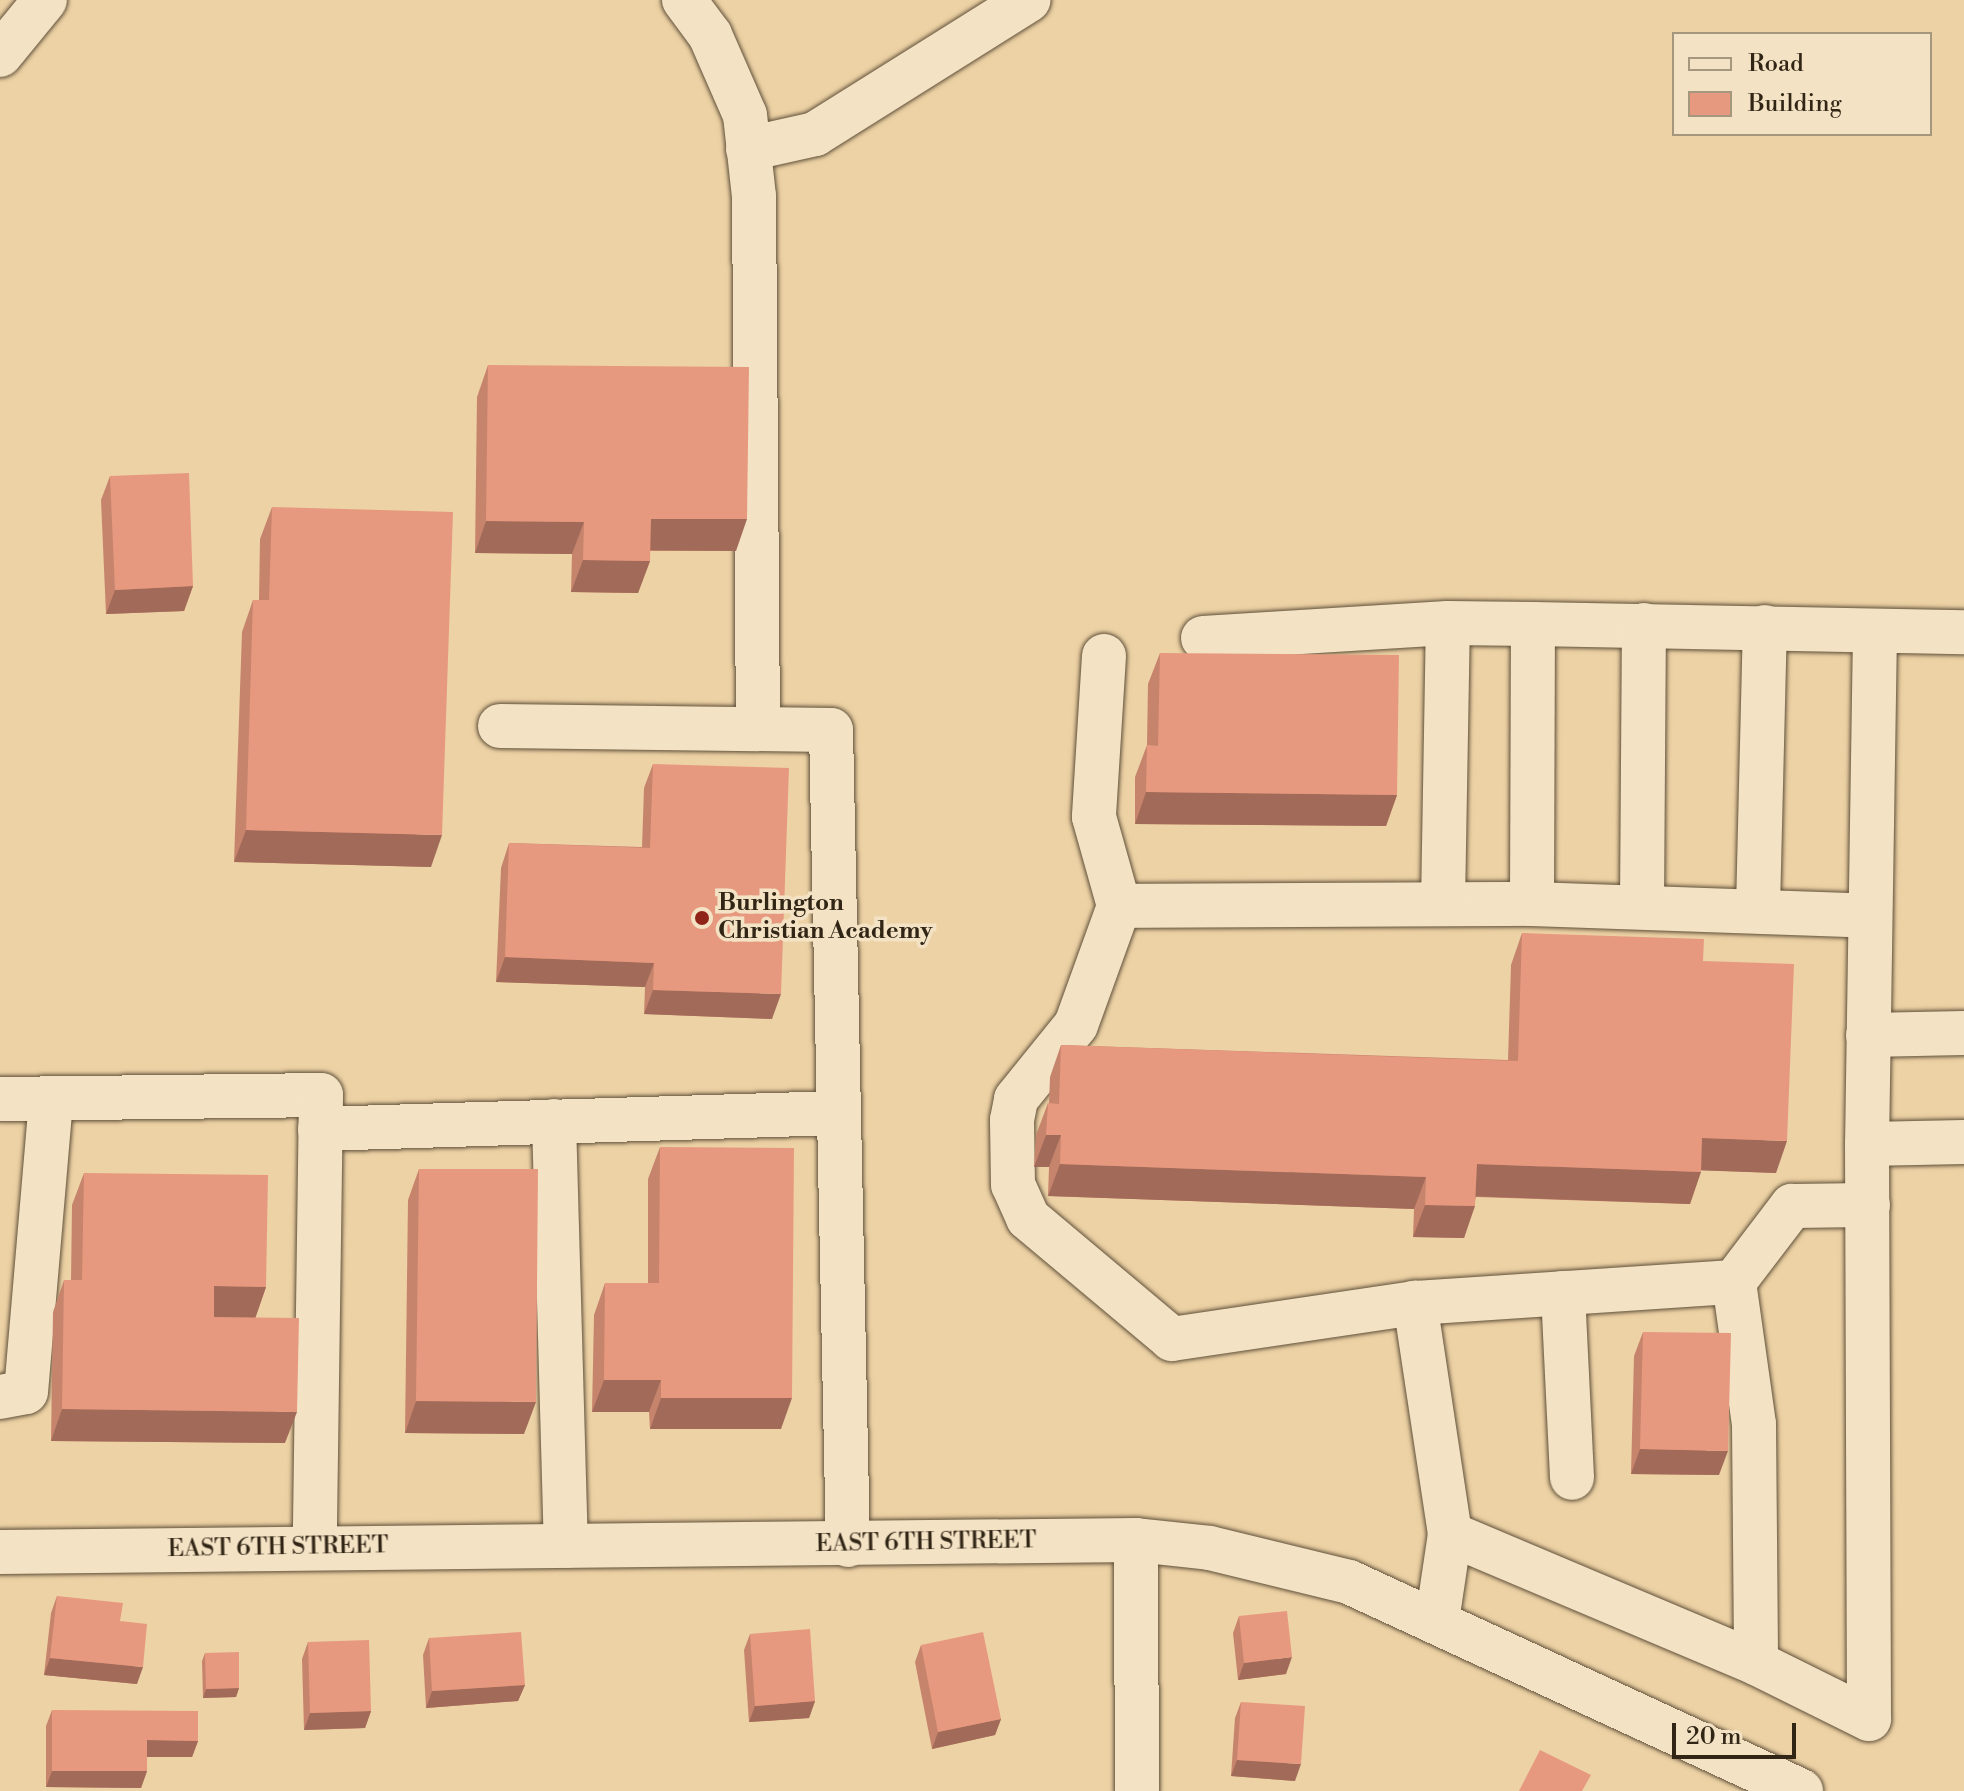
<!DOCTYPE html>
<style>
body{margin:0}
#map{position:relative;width:1964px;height:1791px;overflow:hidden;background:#edd2a5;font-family:"Libre Bodoni",serif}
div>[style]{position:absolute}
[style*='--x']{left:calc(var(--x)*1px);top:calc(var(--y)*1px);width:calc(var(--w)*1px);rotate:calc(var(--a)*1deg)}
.roads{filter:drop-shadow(0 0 2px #60503a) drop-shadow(0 0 2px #60503a)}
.minor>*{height:44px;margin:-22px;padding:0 22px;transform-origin:22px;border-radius:22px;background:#f3e2c4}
.wall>*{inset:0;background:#c7846d}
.shaded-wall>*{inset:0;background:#a26b59}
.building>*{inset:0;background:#e7997f}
.dots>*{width:22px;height:22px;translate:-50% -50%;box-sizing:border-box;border:4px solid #f3e2c4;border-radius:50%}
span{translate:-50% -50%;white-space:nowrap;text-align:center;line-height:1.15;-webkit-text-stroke:7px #f3e2c4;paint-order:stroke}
.poi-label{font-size:24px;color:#312516;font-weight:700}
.left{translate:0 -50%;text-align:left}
.street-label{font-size:24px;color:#312516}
.legend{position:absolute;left:1672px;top:32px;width:260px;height:104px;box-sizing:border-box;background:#f3e2c4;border:2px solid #a5967e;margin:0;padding:10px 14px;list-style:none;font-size:24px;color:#312516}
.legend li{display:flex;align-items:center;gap:16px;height:40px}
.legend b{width:40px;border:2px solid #a5967e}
.scale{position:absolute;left:1672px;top:1723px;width:124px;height:36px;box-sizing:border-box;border:4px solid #312516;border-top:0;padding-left:10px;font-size:24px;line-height:28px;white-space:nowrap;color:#312516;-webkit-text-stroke:6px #f3e2c4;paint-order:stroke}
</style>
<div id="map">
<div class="roads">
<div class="minor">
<i style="--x:684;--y:0;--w:44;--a:53.4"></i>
<i style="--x:710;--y:35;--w:87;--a:66.4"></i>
<i style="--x:745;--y:115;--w:81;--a:83.7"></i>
<i style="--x:754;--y:196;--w:533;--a:89.57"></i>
<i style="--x:758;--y:729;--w:73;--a:0.8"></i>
<i style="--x:831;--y:730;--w:815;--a:88.81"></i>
<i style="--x:0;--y:55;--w:71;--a:-50.7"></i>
<i style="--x:748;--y:149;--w:69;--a:-12.6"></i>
<i style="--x:815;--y:134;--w:252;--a:-32.1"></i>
<i style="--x:1875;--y:631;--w:513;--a:90.89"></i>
<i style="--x:1867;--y:1144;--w:575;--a:89.8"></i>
<i style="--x:1869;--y:1719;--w:126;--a:-153.6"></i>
<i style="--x:1756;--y:1663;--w:332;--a:-157.1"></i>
<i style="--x:1450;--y:1534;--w:234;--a:-98.6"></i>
<i style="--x:1415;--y:1303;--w:246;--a:171.6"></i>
<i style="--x:1172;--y:1339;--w:188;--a:-140"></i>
<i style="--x:1028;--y:1218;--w:36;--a:-114"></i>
<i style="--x:1013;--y:1185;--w:65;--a:-90.9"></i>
<i style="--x:1012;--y:1120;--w:21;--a:-79"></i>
<i style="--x:1016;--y:1099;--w:95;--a:-51"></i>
<i style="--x:1076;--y:1025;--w:127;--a:-70.1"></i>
<i style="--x:1119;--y:906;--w:413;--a:-0.3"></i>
<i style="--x:1532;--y:904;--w:280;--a:-89.8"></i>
<i style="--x:1533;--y:624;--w:431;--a:1.1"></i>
<i style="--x:1203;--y:638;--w:245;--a:-3.5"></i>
<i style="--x:1104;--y:656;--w:161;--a:93.6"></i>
<i style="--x:1094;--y:817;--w:92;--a:74.3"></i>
<i style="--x:500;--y:726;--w:258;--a:0.7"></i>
<i style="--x:1443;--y:904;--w:281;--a:-89"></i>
<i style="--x:1448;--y:623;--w:85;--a:0.7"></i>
<i style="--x:1532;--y:904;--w:338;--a:2"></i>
<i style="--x:1642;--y:906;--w:281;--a:-89.6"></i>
<i style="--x:1758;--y:908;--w:281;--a:-88.6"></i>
<i style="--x:1868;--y:1035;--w:96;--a:-1.2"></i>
<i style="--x:0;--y:1099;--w:321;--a:-0.7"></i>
<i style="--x:321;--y:1095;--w:452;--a:90.8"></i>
<i style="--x:554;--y:1121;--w:425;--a:88.4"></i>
<i style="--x:320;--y:1129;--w:519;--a:-1.77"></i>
<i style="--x:1867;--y:1144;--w:97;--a:-1.2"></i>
<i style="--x:1734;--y:1282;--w:96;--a:-52.7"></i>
<i style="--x:1792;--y:1206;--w:76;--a:-0.8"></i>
<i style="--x:1563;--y:1293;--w:185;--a:87.2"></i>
<i style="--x:1415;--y:1303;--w:320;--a:-3.8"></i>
<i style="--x:1734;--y:1282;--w:143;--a:82"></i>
<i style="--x:1754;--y:1424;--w:239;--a:89.5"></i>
<i style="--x:0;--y:1397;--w:26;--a:-11"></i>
<i style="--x:26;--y:1392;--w:294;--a:-85.1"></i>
<i style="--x:1136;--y:1540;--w:251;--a:89.8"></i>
<i style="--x:0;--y:1552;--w:1136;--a:-0.61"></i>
<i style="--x:1136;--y:1540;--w:74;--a:6.2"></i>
<i style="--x:1210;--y:1548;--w:143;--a:13.7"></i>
<i style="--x:1349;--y:1582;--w:498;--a:24.8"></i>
<i style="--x:1437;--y:1621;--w:88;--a:-81.5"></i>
</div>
</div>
<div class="wall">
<i style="clip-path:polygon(488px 365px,736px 551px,650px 551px,650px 561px,638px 593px,571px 592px,572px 554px,475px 553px,477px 397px)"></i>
<i style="clip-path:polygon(110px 476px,193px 586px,184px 611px,106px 614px,101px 500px)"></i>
<i style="clip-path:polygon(272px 507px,431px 867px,234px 862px,242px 632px,253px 600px,259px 600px,260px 539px)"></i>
<i style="clip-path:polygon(1160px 653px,1397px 795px,1386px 826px,1135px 824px,1135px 777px,1147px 745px,1148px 684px)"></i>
<i style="clip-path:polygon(653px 764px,772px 1019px,644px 1014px,645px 987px,496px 982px,501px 868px,509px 843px,642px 847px,644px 788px)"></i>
<i style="clip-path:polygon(1522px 933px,1703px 961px,1776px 1173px,1701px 1170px,1690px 1204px,1476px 1197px,1464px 1238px,1413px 1237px,1414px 1209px,1048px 1196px,1049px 1167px,1034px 1167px,1036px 1135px,1048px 1103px,1049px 1103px,1050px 1077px,1061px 1045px,1508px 1060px,1511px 965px)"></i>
<i style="clip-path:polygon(660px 1147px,781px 1429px,650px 1429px,649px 1412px,592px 1412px,594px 1315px,605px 1283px,648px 1283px,648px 1179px)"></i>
<i style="clip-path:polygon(419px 1169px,524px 1434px,405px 1433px,408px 1200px)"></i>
<i style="clip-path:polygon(84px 1173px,266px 1287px,255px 1318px,285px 1443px,51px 1441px,53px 1312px,64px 1280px,71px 1280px,72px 1205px)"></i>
<i style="clip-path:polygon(1643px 1332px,1719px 1475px,1631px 1474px,1634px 1356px)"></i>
<i style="clip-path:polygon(57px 1596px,120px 1621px,137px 1684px,44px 1675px,51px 1613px)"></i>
<i style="clip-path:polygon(1239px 1616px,1286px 1674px,1238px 1680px,1233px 1633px)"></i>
<i style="clip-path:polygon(750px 1634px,815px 1701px,809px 1718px,749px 1722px,744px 1650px)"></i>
<i style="clip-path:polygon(429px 1638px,525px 1685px,518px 1701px,426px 1708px,423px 1655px)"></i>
<i style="clip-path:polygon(308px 1642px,371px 1711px,365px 1728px,304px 1730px,302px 1659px)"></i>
<i style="clip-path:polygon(921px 1645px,1001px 1719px,995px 1735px,932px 1749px,915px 1662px)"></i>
<i style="clip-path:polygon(205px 1653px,239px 1688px,236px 1697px,203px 1698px,202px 1661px)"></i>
<i style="clip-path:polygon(1241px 1702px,1295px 1781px,1231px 1776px,1235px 1718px)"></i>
<i style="clip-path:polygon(52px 1710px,198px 1741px,192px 1757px,147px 1757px,147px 1771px,141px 1788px,46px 1787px,46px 1726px)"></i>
</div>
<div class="shaded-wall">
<i style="clip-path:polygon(651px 519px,747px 519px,736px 551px,639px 550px)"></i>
<i style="clip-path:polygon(486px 521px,584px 522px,572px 554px,475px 553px)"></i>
<i style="clip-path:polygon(583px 560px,650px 561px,638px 593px,571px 592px)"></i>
<i style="clip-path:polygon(193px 586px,184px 611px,106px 614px,115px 590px)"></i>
<i style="clip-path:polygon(1146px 792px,1397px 795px,1386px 826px,1135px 824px)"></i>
<i style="clip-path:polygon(246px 830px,442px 835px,431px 867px,234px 862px)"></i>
<i style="clip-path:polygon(505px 957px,654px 963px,645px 987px,496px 982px)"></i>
<i style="clip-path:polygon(653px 990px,781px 994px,772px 1019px,644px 1014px)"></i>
<i style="clip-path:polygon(1046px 1135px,1061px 1135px,1049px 1167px,1034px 1167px)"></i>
<i style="clip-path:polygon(1702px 1138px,1787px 1141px,1776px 1173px,1691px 1170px)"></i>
<i style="clip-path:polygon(1060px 1164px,1426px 1177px,1414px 1209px,1048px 1196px)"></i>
<i style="clip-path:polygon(1477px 1164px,1701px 1172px,1690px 1204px,1465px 1196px)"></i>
<i style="clip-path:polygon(1425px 1205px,1475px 1206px,1464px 1238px,1413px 1237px)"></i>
<i style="clip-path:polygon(214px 1286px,266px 1287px,255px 1319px,202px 1318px)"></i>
<i style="clip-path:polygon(604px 1380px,661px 1380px,649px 1412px,592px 1412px)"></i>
<i style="clip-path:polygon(661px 1398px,792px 1398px,781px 1429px,650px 1429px)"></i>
<i style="clip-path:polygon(416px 1401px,536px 1402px,524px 1434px,405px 1433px)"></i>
<i style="clip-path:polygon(62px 1409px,297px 1412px,285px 1443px,51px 1441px)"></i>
<i style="clip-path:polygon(1640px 1449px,1728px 1451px,1719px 1475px,1631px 1474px)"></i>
<i style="clip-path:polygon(1292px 1657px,1286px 1674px,1238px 1680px,1244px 1663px)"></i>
<i style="clip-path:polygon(50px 1658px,143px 1667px,137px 1684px,44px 1675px)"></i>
<i style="clip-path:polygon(525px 1685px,518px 1701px,426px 1708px,432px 1691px)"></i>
<i style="clip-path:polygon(239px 1688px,236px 1697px,203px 1698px,206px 1689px)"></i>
<i style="clip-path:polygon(815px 1701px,809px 1718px,749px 1722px,755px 1706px)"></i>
<i style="clip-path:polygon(371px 1711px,365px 1728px,304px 1730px,310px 1713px)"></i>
<i style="clip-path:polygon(1001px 1719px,995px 1735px,932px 1749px,938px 1732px)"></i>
<i style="clip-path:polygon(147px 1740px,198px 1741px,192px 1757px,141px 1757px)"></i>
<i style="clip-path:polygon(1237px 1760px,1301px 1764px,1295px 1781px,1231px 1776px)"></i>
<i style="clip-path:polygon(52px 1771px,147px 1771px,141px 1788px,46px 1787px)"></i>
</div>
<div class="building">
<i style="clip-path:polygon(488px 365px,749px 367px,747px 519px,651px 519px,650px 561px,583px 560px,584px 522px,486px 521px)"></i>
<i style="clip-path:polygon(189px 473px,193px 586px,115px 590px,110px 476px)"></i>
<i style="clip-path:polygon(272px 507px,453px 512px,442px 835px,246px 830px,253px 600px,269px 600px)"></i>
<i style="clip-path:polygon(1160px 653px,1399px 655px,1397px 795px,1146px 792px,1147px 745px,1158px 746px)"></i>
<i style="clip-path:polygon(653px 764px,789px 768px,781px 994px,653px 990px,654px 963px,505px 957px,509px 843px,650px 848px)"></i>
<i style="clip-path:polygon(1522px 933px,1704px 939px,1703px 961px,1794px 964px,1787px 1141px,1702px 1138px,1701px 1172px,1477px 1164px,1475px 1206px,1425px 1205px,1426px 1177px,1060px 1164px,1061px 1135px,1046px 1135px,1048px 1103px,1059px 1104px,1061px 1045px,1518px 1061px)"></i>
<i style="clip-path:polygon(660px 1147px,794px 1148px,792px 1398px,661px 1398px,661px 1380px,604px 1380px,605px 1283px,659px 1283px)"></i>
<i style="clip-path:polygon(419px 1169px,538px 1169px,536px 1402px,416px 1401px)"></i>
<i style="clip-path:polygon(84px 1173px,268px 1175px,266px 1287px,214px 1286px,214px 1317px,299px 1318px,297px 1412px,62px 1409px,64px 1280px,82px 1280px)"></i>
<i style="clip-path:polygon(1643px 1332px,1731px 1333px,1728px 1451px,1640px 1449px)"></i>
<i style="clip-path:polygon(57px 1596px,123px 1603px,120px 1621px,147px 1624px,143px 1667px,50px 1658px)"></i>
<i style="clip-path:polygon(1287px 1611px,1292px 1657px,1244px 1663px,1239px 1616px)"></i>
<i style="clip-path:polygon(810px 1629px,815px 1701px,755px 1706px,750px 1634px)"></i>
<i style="clip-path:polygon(521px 1632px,525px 1685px,432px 1691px,429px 1638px)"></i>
<i style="clip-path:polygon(983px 1632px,1001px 1719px,938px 1732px,921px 1645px)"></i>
<i style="clip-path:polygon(369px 1640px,371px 1711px,310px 1713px,308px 1642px)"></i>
<i style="clip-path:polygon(239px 1652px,239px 1688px,206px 1689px,205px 1653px)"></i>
<i style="clip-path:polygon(1241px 1702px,1305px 1706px,1301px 1764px,1237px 1760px)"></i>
<i style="clip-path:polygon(52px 1710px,198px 1711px,198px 1741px,147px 1740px,147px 1771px,52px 1771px)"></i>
<i style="clip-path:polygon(1540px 1750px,1591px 1775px,1582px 1791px,1519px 1791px)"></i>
</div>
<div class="dots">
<i style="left:702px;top:918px;background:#8f2418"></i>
</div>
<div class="poi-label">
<span class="left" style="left:718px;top:918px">Burlington<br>Christian Academy</span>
</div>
<div class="street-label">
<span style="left:926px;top:1543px;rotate:-1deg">EAST 6TH STREET</span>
<span style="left:278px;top:1548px;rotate:-1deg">EAST 6TH STREET</span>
</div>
<ul class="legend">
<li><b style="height:10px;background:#f3e2c4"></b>Road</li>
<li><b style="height:22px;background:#e7997f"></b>Building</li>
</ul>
<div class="scale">20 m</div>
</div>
